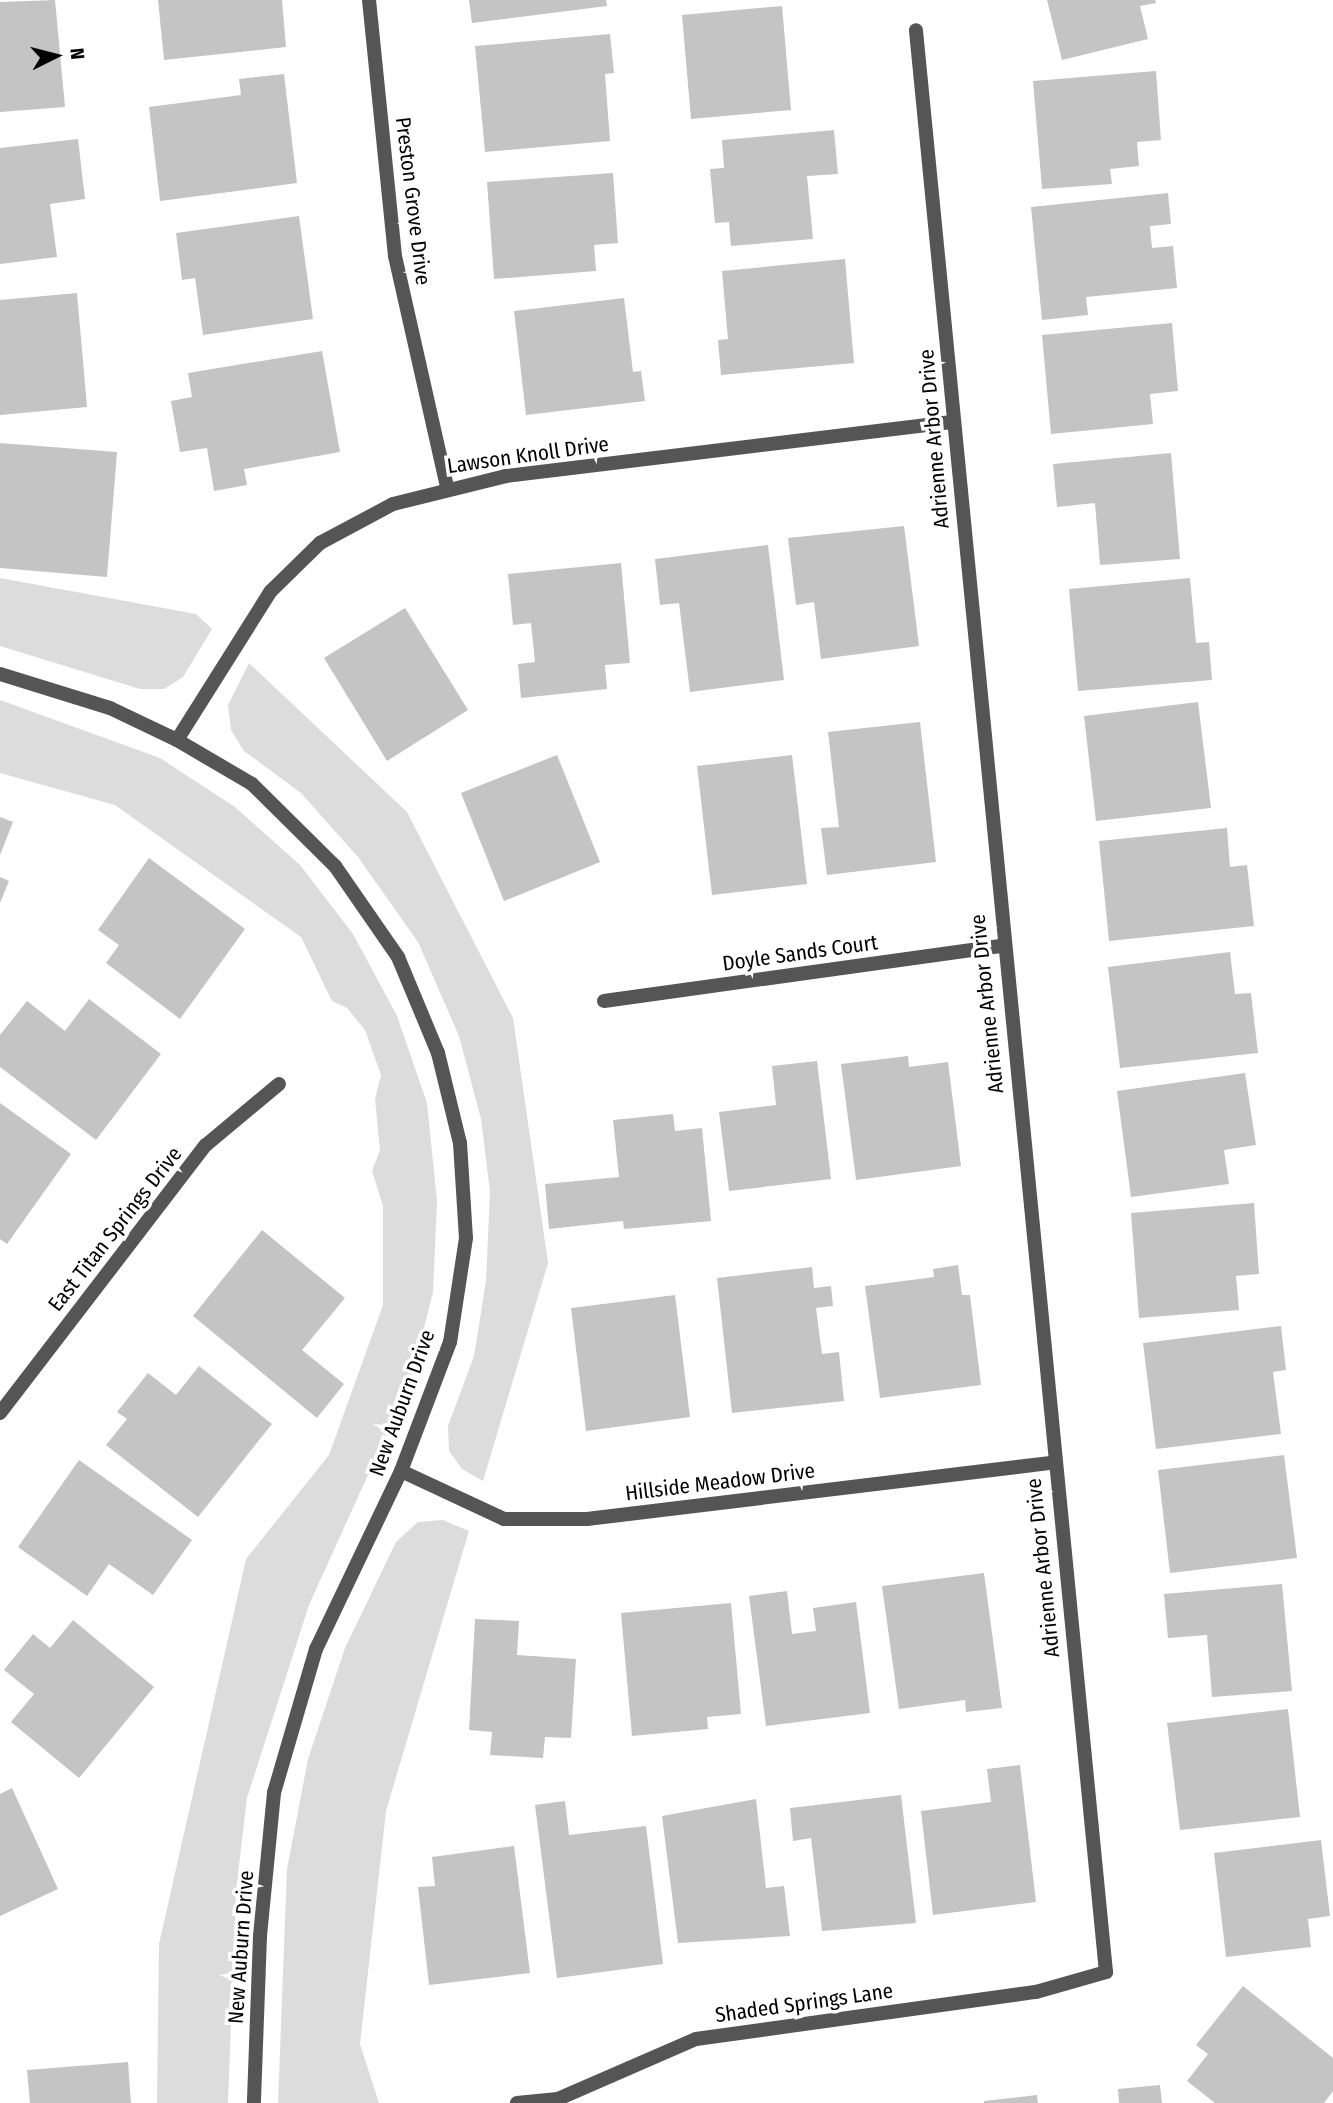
<!DOCTYPE html>
<style>
body{margin:0}
#map{position:relative;width:1333px;height:2103px;overflow:hidden;background:#fff;font-family:"Fira Sans Condensed",sans-serif}
div>[style]{position:absolute}
[style*='--x']{left:calc(var(--x)*1px);top:calc(var(--y)*1px);width:calc(var(--w)*1px);rotate:calc(var(--a)*1deg)}
.green>*{inset:0;background:#dcdcdc}
.building>*{inset:0;background:#c4c4c4}
.street>*{height:14px;margin:-7px;padding:0 7px;transform-origin:7px;border-radius:7px;background:#555}
span{translate:-50% -50%;white-space:nowrap;text-align:center;line-height:1.15;-webkit-text-stroke:7px #fff;paint-order:stroke}
.street-label{font-size:21px;color:#000}
.north{position:absolute;left:21px;top:21px;width:70px;height:70px;-webkit-text-stroke:5px #fff;paint-order:stroke;rotate:84deg;font-size:19px;font-weight:700;line-height:28px;text-align:center;color:#000}
.north::after{content:'';display:block;margin:auto;width:24px;height:32px;background:#000;clip-path:polygon(50% 0,100% 100%,50% 72%,0 100%)}
</style>
<div id="map">
<div class="green">
<i style="clip-path:polygon(0 578px,196px 614px,212px 629px,183px 677px,164px 689px,140px 689px,0 646px)"></i>
<i style="clip-path:polygon(249px 663px,407px 812px,513px 1018px,548px 1263px,483px 1481px,462px 1469px,449px 1451px,448px 1426px,474px 1356px,486px 1281px,490px 1192px,481px 1119px,459px 1036px,418px 942px,358px 857px,301px 793px,244px 751px,231px 730px,228px 705px)"></i>
<i style="clip-path:polygon(0 700px,160px 758px,235px 807px,300px 865px,353px 934px,397px 1016px,427px 1103px,437px 1201px,433px 1292px,411px 1380px,309px 1605px,247px 1798px,236px 1891px,228px 2103px,157px 2103px,159px 1944px,246px 1559px,329px 1455px,383px 1305px,383px 1206px,372px 1171px,380px 1150px,375px 1099px,381px 1075px,365px 1030px,347px 1008px,332px 1001px,301px 937px,115px 805px,0 773px)"></i>
<i style="clip-path:polygon(443px 1520px,469px 1531px,386px 1811px,360px 2044px,379px 2103px,278px 2103px,287px 1869px,308px 1759px,345px 1648px,396px 1542px,418px 1522px)"></i>
</div>
<div class="building">
<i style="clip-path:polygon(55px 0,65px 107px,0 112px,0 2px)"></i>
<i style="clip-path:polygon(158px 0,282px 0,286px 47px,164px 60px)"></i>
<i style="clip-path:polygon(469px 0,606px 0,607px 6px,472px 23px)"></i>
<i style="clip-path:polygon(1047px 0,1155px 0,1156px 3px,1140px 6px,1148px 39px,1062px 60px)"></i>
<i style="clip-path:polygon(782px 6px,791px 110px,691px 119px,682px 15px)"></i>
<i style="clip-path:polygon(610px 34px,614px 73px,605px 74px,610px 141px,485px 152px,475px 46px)"></i>
<i style="clip-path:polygon(1156px 71px,1161px 140px,1137px 142px,1139px 166px,1110px 169px,1112px 184px,1042px 189px,1033px 81px)"></i>
<i style="clip-path:polygon(284px 74px,297px 183px,160px 201px,149px 107px,241px 95px,239px 79px)"></i>
<i style="clip-path:polygon(834px 130px,838px 174px,807px 176px,813px 239px,731px 246px,729px 222px,715px 223px,710px 169px,724px 168px,722px 140px)"></i>
<i style="clip-path:polygon(78px 139px,85px 199px,50px 204px,57px 257px,0 264px,0 148px)"></i>
<i style="clip-path:polygon(613px 173px,618px 243px,594px 245px,596px 271px,494px 279px,487px 182px)"></i>
<i style="clip-path:polygon(1168px 193px,1171px 224px,1150px 226px,1152px 248px,1173px 246px,1177px 288px,1086px 297px,1088px 315px,1042px 320px,1031px 207px)"></i>
<i style="clip-path:polygon(299px 216px,313px 319px,203px 335px,195px 278px,182px 280px,176px 233px)"></i>
<i style="clip-path:polygon(845px 259px,854px 363px,721px 375px,718px 340px,728px 339px,722px 271px)"></i>
<i style="clip-path:polygon(77px 293px,87px 407px,0 415px,0 300px)"></i>
<i style="clip-path:polygon(624px 298px,633px 372px,641px 371px,645px 401px,526px 415px,514px 311px)"></i>
<i style="clip-path:polygon(1172px 323px,1178px 391px,1150px 394px,1153px 424px,1051px 434px,1042px 335px)"></i>
<i style="clip-path:polygon(322px 351px,340px 452px,244px 469px,247px 485px,214px 491px,207px 448px,180px 452px,171px 401px,192px 397px,188px 373px)"></i>
<i style="clip-path:polygon(0 443px,117px 452px,107px 577px,0 568px)"></i>
<i style="clip-path:polygon(1171px 453px,1180px 559px,1100px 565px,1095px 503px,1057px 507px,1053px 464px)"></i>
<i style="clip-path:polygon(904px 526px,919px 646px,821px 659px,814px 602px,796px 605px,788px 538px)"></i>
<i style="clip-path:polygon(768px 545px,784px 680px,690px 692px,679px 603px,660px 605px,655px 559px)"></i>
<i style="clip-path:polygon(621px 563px,630px 663px,605px 665px,607px 689px,521px 698px,518px 664px,535px 662px,531px 623px,513px 625px,508px 574px)"></i>
<i style="clip-path:polygon(1190px 578px,1196px 643px,1209px 642px,1212px 680px,1078px 691px,1069px 589px)"></i>
<i style="clip-path:polygon(405px 608px,468px 710px,387px 761px,324px 658px)"></i>
<i style="clip-path:polygon(1198px 702px,1211px 808px,1096px 821px,1084px 716px)"></i>
<i style="clip-path:polygon(920px 722px,936px 862px,827px 875px,821px 828px,839px 827px,828px 732px)"></i>
<i style="clip-path:polygon(557px 755px,600px 862px,504px 901px,461px 793px)"></i>
<i style="clip-path:polygon(792px 755px,807px 884px,712px 895px,697px 766px)"></i>
<i style="clip-path:polygon(0 817px,13px 822px,0 855px)"></i>
<i style="clip-path:polygon(1227px 828px,1230px 867px,1247px 865px,1254px 926px,1109px 941px,1099px 841px)"></i>
<i style="clip-path:polygon(149px 858px,245px 929px,180px 1019px,106px 963px,119px 945px,98px 930px)"></i>
<i style="clip-path:polygon(0 877px,9px 881px,0 903px)"></i>
<i style="clip-path:polygon(1230px 952px,1235px 994px,1251px 993px,1258px 1053px,1120px 1068px,1108px 967px)"></i>
<i style="clip-path:polygon(89px 999px,161px 1054px,96px 1140px,0 1067px,0 1035px,27px 1001px,65px 1031px)"></i>
<i style="clip-path:polygon(908px 1056px,909px 1067px,948px 1062px,961px 1166px,856px 1180px,841px 1064px)"></i>
<i style="clip-path:polygon(817px 1061px,831px 1179px,729px 1191px,719px 1112px,776px 1105px,772px 1066px)"></i>
<i style="clip-path:polygon(1245px 1073px,1256px 1145px,1224px 1150px,1229px 1184px,1131px 1197px,1117px 1091px)"></i>
<i style="clip-path:polygon(0 1103px,71px 1154px,7px 1244px,0 1239px)"></i>
<i style="clip-path:polygon(673px 1114px,675px 1131px,702px 1128px,711px 1221px,624px 1229px,623px 1221px,549px 1229px,545px 1184px,619px 1177px,613px 1120px)"></i>
<i style="clip-path:polygon(1254px 1203px,1259px 1274px,1236px 1276px,1239px 1310px,1139px 1318px,1131px 1213px)"></i>
<i style="clip-path:polygon(262px 1230px,345px 1298px,302px 1350px,344px 1384px,317px 1418px,193px 1316px)"></i>
<i style="clip-path:polygon(958px 1265px,962px 1295px,970px 1295px,981px 1385px,880px 1398px,865px 1286px,934px 1277px,933px 1269px)"></i>
<i style="clip-path:polygon(812px 1267px,814px 1288px,831px 1286px,833px 1306px,816px 1308px,822px 1354px,839px 1352px,844px 1401px,732px 1413px,717px 1278px)"></i>
<i style="clip-path:polygon(675px 1295px,690px 1417px,586px 1431px,571px 1308px)"></i>
<i style="clip-path:polygon(1281px 1326px,1286px 1370px,1273px 1372px,1281px 1434px,1156px 1449px,1143px 1343px)"></i>
<i style="clip-path:polygon(199px 1366px,272px 1424px,198px 1517px,106px 1445px,127px 1419px,117px 1412px,148px 1373px,176px 1395px)"></i>
<i style="clip-path:polygon(1284px 1455px,1297px 1558px,1170px 1573px,1158px 1470px)"></i>
<i style="clip-path:polygon(79px 1460px,192px 1540px,153px 1595px,109px 1564px,87px 1596px,18px 1547px)"></i>
<i style="clip-path:polygon(984px 1573px,1002px 1708px,966px 1712px,965px 1700px,899px 1709px,882px 1586px)"></i>
<i style="clip-path:polygon(1282px 1584px,1292px 1691px,1212px 1697px,1207px 1635px,1168px 1638px,1164px 1594px)"></i>
<i style="clip-path:polygon(787px 1591px,792px 1634px,816px 1631px,813px 1608px,856px 1602px,870px 1713px,766px 1726px,749px 1596px)"></i>
<i style="clip-path:polygon(731px 1603px,741px 1714px,707px 1717px,708px 1729px,632px 1736px,621px 1613px)"></i>
<i style="clip-path:polygon(475px 1619px,519px 1621px,517px 1655px,576px 1659px,571px 1738px,545px 1737px,543px 1758px,490px 1755px,492px 1732px,469px 1730px)"></i>
<i style="clip-path:polygon(73px 1620px,154px 1687px,79px 1778px,11px 1722px,34px 1694px,4px 1670px,33px 1634px,50px 1648px)"></i>
<i style="clip-path:polygon(1288px 1709px,1300px 1817px,1180px 1830px,1167px 1723px)"></i>
<i style="clip-path:polygon(1020px 1765px,1036px 1902px,933px 1915px,921px 1811px,991px 1802px,987px 1769px)"></i>
<i style="clip-path:polygon(12px 1788px,58px 1889px,0 1916px,0 1794px)"></i>
<i style="clip-path:polygon(901px 1795px,916px 1923px,822px 1931px,811px 1838px,793px 1841px,790px 1808px)"></i>
<i style="clip-path:polygon(756px 1799px,766px 1888px,784px 1886px,790px 1936px,678px 1943px,662px 1816px)"></i>
<i style="clip-path:polygon(565px 1801px,569px 1835px,646px 1826px,663px 1964px,557px 1978px,535px 1805px)"></i>
<i style="clip-path:polygon(1321px 1840px,1330px 1916px,1308px 1919px,1311px 1947px,1226px 1957px,1214px 1853px)"></i>
<i style="clip-path:polygon(514px 1846px,530px 1973px,429px 1985px,418px 1887px,435px 1886px,432px 1857px)"></i>
<i style="clip-path:polygon(1243px 1986px,1333px 2058px,1333px 2091px,1324px 2103px,1215px 2103px,1187px 2081px,1208px 2054px,1196px 2045px)"></i>
<i style="clip-path:polygon(128px 2062px,131px 2103px,30px 2103px,27px 2070px)"></i>
<i style="clip-path:polygon(1160px 2085px,1162px 2103px,1119px 2103px,1118px 2089px)"></i>
<i style="clip-path:polygon(1037px 2095px,1038px 2103px,984px 2103px,984px 2101px)"></i>
</div>
<div class="street">
<i style="--x:369;--y:0;--w:257;--a:84.2"></i>
<i style="--x:395;--y:256;--w:236;--a:77.3"></i>
<i style="--x:0;--y:674;--w:115;--a:17.2"></i>
<i style="--x:110;--y:708;--w:74;--a:25.5"></i>
<i style="--x:177;--y:740;--w:87;--a:30.4"></i>
<i style="--x:252;--y:784;--w:117;--a:44.7"></i>
<i style="--x:335;--y:866;--w:111;--a:55.3"></i>
<i style="--x:398;--y:957;--w:104;--a:67.4"></i>
<i style="--x:438;--y:1053;--w:93;--a:76.3"></i>
<i style="--x:460;--y:1143;--w:95;--a:86.4"></i>
<i style="--x:466;--y:1238;--w:105;--a:98.7"></i>
<i style="--x:450;--y:1342;--w:138;--a:110.8"></i>
<i style="--x:401;--y:1471;--w:197;--a:115.5"></i>
<i style="--x:316;--y:1649;--w:150;--a:106.3"></i>
<i style="--x:274;--y:1793;--w:144;--a:95.6"></i>
<i style="--x:260;--y:1936;--w:167;--a:92.1"></i>
<i style="--x:177;--y:740;--w:176;--a:-57.8"></i>
<i style="--x:271;--y:591;--w:69;--a:-44.4"></i>
<i style="--x:320;--y:543;--w:83;--a:-28.1"></i>
<i style="--x:393;--y:504;--w:116;--a:-13.9"></i>
<i style="--x:506;--y:476;--w:451;--a:-6.9"></i>
<i style="--x:604;--y:1001;--w:402;--a:-7.9"></i>
<i style="--x:0;--y:1413;--w:338;--a:-52.5"></i>
<i style="--x:206;--y:1145;--w:95;--a:-39.9"></i>
<i style="--x:401;--y:1471;--w:114;--a:25"></i>
<i style="--x:504;--y:1519;--w:83;--a:0"></i>
<i style="--x:587;--y:1519;--w:469;--a:-6.9"></i>
<i style="--x:517;--y:2103;--w:41;--a:-5.6"></i>
<i style="--x:558;--y:2099;--w:150;--a:-23.5"></i>
<i style="--x:696;--y:2039;--w:343;--a:-7.9"></i>
<i style="--x:1036;--y:1992;--w:73;--a:-15.9"></i>
<i style="--x:1106;--y:1972;--w:1951;--a:-95.59"></i>
</div>
<div class="street-label">
<span style="left:413px;top:201px;rotate:83deg">Preston Grove Drive</span>
<span style="left:934px;top:439px;rotate:-95deg">Adrienne Arbor Drive</span>
<span style="left:528px;top:455px;rotate:-8deg">Lawson Knoll Drive</span>
<span style="left:800px;top:953px;rotate:-8deg">Doyle Sands Court</span>
<span style="left:987px;top:1004px;rotate:-96deg">Adrienne Arbor Drive</span>
<span style="left:115px;top:1229px;rotate:-52deg">East Titan Springs Drive</span>
<span style="left:402px;top:1403px;rotate:-70deg">New Auburn Drive</span>
<span style="left:720px;top:1482px;rotate:-7deg">Hillside Meadow Drive</span>
<span style="left:1043px;top:1568px;rotate:-96deg">Adrienne Arbor Drive</span>
<span style="left:241px;top:1947px;rotate:-86deg">New Auburn Drive</span>
<span style="left:804px;top:2003px;rotate:-8deg">Shaded Springs Lane</span>
</div>
<div class="north">N</div>
</div>
